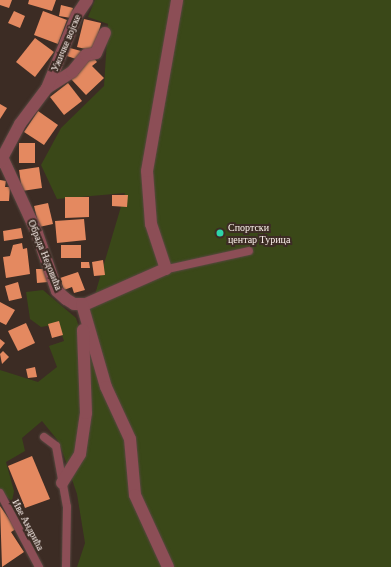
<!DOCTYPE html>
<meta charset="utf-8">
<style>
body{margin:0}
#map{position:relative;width:391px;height:567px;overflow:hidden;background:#3c2c24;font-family:"Times New Roman",serif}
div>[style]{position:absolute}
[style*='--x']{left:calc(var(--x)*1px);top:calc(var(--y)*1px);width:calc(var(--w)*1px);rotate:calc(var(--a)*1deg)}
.green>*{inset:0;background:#3a4818}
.building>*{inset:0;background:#e48960}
.roads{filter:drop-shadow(0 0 1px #574840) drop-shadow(0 0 1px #574840)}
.lane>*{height:8px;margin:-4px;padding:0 4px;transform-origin:4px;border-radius:4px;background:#8c4e56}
.street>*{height:12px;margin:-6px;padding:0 6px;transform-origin:6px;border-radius:6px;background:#8c4e56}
.dots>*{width:11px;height:11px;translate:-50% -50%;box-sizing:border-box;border:2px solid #3c2c24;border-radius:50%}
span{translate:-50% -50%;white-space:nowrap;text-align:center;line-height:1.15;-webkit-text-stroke:4px #3c2c24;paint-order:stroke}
.street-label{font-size:10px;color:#fcf1ec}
.poi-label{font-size:10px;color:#fcf1ec}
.left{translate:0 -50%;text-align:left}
</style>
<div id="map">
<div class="green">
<i style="clip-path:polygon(95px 0,391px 0,391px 567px,77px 567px,85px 543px,77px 494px,59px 442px,42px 421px,22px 438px,25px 451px,6px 462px,14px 491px,12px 501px,0 491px,0 370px,38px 382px,57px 367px,49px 346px,64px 341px,58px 324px,41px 327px,30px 319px,26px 292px,43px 290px,76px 318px,79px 327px,85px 328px,125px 193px,57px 199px,41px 165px,61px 128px,104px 86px,108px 24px,88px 17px)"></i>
</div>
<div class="building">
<i style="clip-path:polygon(0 0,12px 0,9px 8px,0 5px)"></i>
<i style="clip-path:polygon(29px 0,56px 0,52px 11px,28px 4px)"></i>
<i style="clip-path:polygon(61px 5px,73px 8px,71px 18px,59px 16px)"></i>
<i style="clip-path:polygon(14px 11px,25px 16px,20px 28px,8px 23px)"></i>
<i style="clip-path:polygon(43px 11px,67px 20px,58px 44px,34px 35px)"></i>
<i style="clip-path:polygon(84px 19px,101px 23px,94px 51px,77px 47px)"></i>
<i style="clip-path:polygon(35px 38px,54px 52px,35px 77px,16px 62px)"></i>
<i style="clip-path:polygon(70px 48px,81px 51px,79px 60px,67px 56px)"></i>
<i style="clip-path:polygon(91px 55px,97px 62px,92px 66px,104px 78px,86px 95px,71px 79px)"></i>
<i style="clip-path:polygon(68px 83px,82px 101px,64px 115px,50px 97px)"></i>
<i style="clip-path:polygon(0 104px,7px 108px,0 119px)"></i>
<i style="clip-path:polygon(38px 111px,58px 125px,44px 145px,24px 132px)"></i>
<i style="clip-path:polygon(19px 143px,35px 143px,35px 163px,19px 163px)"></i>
<i style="clip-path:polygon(39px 167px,42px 188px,22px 191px,19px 170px)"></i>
<i style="clip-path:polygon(0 180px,6px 181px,5px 187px,10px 187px,9px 201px,0 201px)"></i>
<i style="clip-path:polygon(112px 195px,128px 195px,127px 207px,112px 206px)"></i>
<i style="clip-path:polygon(65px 197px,89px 197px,89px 217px,65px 218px)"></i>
<i style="clip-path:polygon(48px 203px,53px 224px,39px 227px,34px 206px)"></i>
<i style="clip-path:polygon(84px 219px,86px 240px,57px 243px,55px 221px)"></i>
<i style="clip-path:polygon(21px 228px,23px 238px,4px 241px,3px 231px)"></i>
<i style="clip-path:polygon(22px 243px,23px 249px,27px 248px,30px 274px,6px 278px,3px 257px,10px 256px,13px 245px)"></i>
<i style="clip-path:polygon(61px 245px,81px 245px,81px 258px,61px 258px)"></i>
<i style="clip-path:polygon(103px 260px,105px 275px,94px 276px,92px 262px)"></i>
<i style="clip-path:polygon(81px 262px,89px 262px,90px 268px,81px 268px)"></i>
<i style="clip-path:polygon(36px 269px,47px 269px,48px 282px,37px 283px)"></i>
<i style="clip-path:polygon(78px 272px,85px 290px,74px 293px,72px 287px,64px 290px,60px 278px)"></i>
<i style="clip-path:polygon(18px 282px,22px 298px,9px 301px,5px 286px)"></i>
<i style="clip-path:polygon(0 302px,15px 310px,6px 325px,0 322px)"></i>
<i style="clip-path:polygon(59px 321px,63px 335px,52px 338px,48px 324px)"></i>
<i style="clip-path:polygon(26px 323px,35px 343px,18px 351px,8px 331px)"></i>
<i style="clip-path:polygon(0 339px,5px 343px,0 349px)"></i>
<i style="clip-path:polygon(3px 351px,9px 357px,2px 364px,0 354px)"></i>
<i style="clip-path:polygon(35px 367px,37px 377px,28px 378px,26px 369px)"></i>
<i style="clip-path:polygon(32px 456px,50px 499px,25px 508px,8px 466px)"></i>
<i style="clip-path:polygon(0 506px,16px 529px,11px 532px,24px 552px,2px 567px)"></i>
</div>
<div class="roads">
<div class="lane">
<i style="--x:163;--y:270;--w:88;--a:-12.5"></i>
<i style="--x:44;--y:437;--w:15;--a:37"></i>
<i style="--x:56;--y:446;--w:62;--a:79.8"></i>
<i style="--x:67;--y:507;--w:60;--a:91"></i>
<i style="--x:0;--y:493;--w:84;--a:62.2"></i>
</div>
<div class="street">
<i style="--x:47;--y:88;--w:30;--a:-33"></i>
<i style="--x:72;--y:72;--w:22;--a:-51"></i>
<i style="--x:86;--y:55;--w:10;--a:-11"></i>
<i style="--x:96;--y:53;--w:22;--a:-66"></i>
<i style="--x:2;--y:157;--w:84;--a:65.3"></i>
<i style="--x:37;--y:233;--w:61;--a:71"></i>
<i style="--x:57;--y:291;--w:12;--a:42"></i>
<i style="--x:66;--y:299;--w:9;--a:32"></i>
<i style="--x:74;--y:304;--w:12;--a:0"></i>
<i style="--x:86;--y:304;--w:84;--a:-23.8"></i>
<i style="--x:0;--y:162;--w:43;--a:-62.2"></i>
<i style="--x:20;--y:124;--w:45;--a:-53.1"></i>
<i style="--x:47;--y:88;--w:79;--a:-67.7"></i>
<i style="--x:77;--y:15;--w:18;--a:-56"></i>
<i style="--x:166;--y:269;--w:47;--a:-108.4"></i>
<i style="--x:151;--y:224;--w:53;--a:-94.3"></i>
<i style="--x:147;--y:171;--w:174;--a:-80"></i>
<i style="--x:82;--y:304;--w:86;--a:73.9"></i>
<i style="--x:106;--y:387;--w:57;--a:65.2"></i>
<i style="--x:130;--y:439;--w:56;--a:84.9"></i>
<i style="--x:135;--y:495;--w:79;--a:65.4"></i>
<i style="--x:62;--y:483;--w:34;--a:-58"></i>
<i style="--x:80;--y:454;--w:41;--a:-81.7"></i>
<i style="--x:86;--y:413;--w:83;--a:-92.1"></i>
</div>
</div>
<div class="dots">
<i style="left:220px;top:233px;background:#2ed4aa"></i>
</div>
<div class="street-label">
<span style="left:66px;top:43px;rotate:-67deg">Ужичке војске</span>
<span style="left:45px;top:255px;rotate:68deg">Обрада Недовића</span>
<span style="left:28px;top:525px;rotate:62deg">Иве Андрића</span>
</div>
<div class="poi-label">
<span class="left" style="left:228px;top:233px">Спортски<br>центар Турица</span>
</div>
</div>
